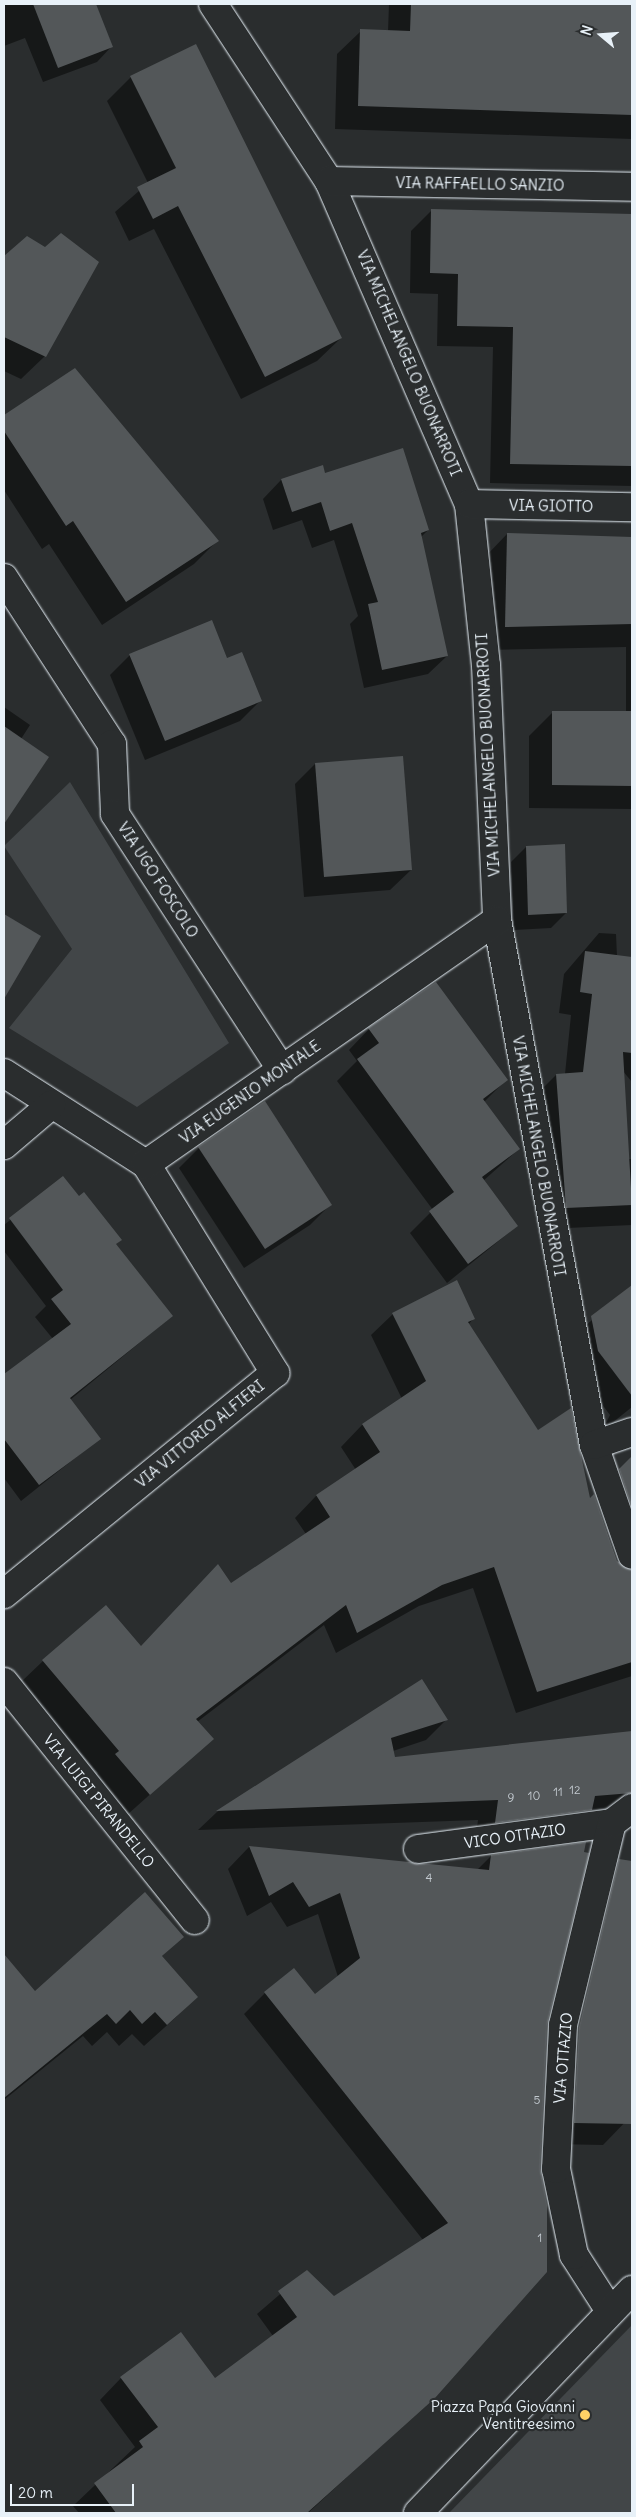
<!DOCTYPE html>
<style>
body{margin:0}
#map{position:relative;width:636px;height:2517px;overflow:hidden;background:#2a2d2e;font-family:Delius,sans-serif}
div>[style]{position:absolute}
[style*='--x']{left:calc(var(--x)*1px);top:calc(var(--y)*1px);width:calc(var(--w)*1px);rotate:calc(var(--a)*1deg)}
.green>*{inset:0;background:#424648}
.shadow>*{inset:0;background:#0007}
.building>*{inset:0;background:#535759}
.roads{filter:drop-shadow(0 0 1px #e8f1f8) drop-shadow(0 0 1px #e8f1f8)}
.minor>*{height:28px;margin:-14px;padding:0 14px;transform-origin:14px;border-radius:14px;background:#2a2d2e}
.major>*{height:28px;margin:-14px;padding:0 14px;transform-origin:14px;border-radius:14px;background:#2a2d2e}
.dots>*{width:14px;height:14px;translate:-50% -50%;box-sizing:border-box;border:2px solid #2a2d2e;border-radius:50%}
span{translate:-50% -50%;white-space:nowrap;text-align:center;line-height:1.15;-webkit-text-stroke:4.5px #2a2d2e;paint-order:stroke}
.number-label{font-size:12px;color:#c3cad0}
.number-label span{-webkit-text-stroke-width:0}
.street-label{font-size:15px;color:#e8f1f8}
.poi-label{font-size:15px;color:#e8f1f8}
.right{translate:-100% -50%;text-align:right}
.frame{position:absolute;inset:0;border:5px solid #e8f1f8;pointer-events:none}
.north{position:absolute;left:576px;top:10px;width:50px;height:50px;-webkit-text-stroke:4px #2a2d2e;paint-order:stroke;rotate:288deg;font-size:14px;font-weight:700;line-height:20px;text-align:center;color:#e8f1f8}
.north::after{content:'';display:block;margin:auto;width:18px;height:22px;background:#e8f1f8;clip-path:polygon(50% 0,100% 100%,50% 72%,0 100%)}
.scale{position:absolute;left:10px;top:2484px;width:124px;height:22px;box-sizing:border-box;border:2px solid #e8f1f8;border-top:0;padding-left:6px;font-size:15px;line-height:18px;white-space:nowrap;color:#e8f1f8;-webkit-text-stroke:4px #2a2d2e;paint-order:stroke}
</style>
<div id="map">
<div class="green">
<i style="clip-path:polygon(70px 782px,229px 1043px,137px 1107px,9px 1028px,72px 949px,4px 846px)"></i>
<i style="clip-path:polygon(632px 2325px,632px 2513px,449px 2513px)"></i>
</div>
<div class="shadow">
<i style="clip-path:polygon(4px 4px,95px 4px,112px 46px,97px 62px,43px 82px,25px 38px,4px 46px)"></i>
<i style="clip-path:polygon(389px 4px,632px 4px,632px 139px,335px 129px,337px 54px,361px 31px,388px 31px)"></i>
<i style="clip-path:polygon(131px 77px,341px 338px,317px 361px,241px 399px,154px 229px,129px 241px,115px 212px,148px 183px,107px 101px)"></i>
<i style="clip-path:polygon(432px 210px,632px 215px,632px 486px,490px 483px,493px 347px,437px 346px,438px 294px,410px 293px,411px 231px)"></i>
<i style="clip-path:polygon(27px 238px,45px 356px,21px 379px,4px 371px,4px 258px)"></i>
<i style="clip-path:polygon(74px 370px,217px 541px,194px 564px,102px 625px,49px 544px,42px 549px,4px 490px,4px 416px)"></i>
<i style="clip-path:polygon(324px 474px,428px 530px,421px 537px,447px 656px,428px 674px,364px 688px,350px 624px,358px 616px,334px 540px,312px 548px,302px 520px,273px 530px,263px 499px,281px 480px)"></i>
<i style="clip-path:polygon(507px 534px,632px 538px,632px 809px,529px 808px,529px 736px,553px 712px,626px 712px,626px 647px,482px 650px,484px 558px)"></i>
<i style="clip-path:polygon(130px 655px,260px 701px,240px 721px,145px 760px,110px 675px)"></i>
<i style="clip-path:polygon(4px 707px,30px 725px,21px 739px,4px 820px)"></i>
<i style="clip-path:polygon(315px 764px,411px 870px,390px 890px,304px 897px,295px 784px)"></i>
<i style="clip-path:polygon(526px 847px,566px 913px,551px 928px,514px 930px,511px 862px)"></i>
<i style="clip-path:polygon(4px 916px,39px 936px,4px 996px)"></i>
<i style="clip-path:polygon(599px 933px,616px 934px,617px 956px,632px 958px,632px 1082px,622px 1070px,627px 1159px,632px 1159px,632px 1225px,546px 1229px,535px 1096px,556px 1075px,565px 1074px,571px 1015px,559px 1013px,564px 974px)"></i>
<i style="clip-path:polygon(369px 1029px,506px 1080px,484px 1102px,519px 1149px,483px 1181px,517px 1226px,447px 1283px,410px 1233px,433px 1210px,337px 1081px,357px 1061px,349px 1050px)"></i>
<i style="clip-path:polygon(199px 1148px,330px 1205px,310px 1225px,244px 1268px,179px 1168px)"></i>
<i style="clip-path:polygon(63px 1178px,172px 1316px,70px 1400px,99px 1439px,21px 1501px,4px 1478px,4px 1376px,53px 1339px,35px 1317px,46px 1306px,4px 1251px,4px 1225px)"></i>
<i style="clip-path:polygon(632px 1286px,632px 1407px,602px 1431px,610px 1415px,578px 1372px,571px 1338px)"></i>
<i style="clip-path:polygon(393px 1314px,474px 1318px,468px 1325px,538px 1431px,589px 1501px,594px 1496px,614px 1550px,598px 1492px,632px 1457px,632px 1676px,516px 1713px,473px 1588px,419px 1606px,336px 1653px,324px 1625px,197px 1722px,212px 1739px,127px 1815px,94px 1777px,98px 1773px,21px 1682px,43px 1661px,140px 1648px,306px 1534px,295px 1518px,316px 1496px,356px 1470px,341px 1447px,362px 1425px,402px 1399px,371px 1335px)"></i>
<i style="clip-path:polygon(421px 1681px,446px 1720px,426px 1740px,393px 1751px,394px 1758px,632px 1732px,632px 1808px,475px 1843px,478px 1820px,198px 1830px,217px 1812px)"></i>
<i style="clip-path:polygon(249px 1847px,477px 1870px,491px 1856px,434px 2397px,308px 2513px,79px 2513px,73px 2506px,135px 2447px,100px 2400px,121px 2378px,214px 2380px,273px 2336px,257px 2314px,307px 2271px,333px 2297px,423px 2240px,244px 2014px,265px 1993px,315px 1996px,338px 1977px,318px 1914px,287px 1927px,271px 1902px,247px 1916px,228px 1869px)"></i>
<i style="clip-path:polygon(620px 1860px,632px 1863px,632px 2115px,603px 2145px,552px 2144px,598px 1882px)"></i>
<i style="clip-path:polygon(182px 1937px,161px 1957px,196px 1997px,174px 2019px,144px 2046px,132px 2034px,119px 2046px,107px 2032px,92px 2046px,83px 2036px,4px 2100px,4px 1956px,34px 1993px)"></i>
</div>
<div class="building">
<i style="clip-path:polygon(33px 4px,96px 4px,113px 47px,58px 68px)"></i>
<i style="clip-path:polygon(411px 4px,632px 4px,632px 115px,358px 106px,360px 29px,410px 31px)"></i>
<i style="clip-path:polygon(196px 44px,342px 338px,265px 377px,178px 206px,153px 219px,137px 187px,176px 168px,130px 76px)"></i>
<i style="clip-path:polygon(431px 209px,632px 214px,632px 466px,510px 464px,513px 327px,457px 326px,458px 274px,430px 273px)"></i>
<i style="clip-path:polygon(61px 233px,99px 262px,46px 357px,4px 337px,4px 256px,27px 236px,45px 247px)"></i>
<i style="clip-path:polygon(75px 368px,219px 541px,126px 602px,73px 521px,66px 526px,4px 431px,4px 415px)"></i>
<i style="clip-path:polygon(403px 448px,429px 530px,421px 533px,448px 656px,382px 670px,368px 604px,378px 602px,352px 523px,330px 531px,321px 502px,292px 512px,281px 479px,323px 465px,325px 473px)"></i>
<i style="clip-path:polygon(507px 533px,632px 537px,632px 624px,505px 627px)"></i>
<i style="clip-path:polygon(212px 620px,227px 658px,242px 652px,262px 701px,165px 741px,129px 654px)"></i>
<i style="clip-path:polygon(552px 711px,632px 711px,632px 786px,552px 785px)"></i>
<i style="clip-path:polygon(4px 726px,49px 757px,4px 824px)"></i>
<i style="clip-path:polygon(403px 756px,412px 870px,324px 877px,315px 763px)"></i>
<i style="clip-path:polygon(565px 844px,567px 913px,528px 915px,526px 846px)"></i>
<i style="clip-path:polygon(4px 914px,41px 936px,4px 999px)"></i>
<i style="clip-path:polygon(585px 951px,632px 957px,632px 1053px,623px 1052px,632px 1205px,566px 1208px,556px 1074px,583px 1072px,592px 994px,580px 992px)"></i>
<i style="clip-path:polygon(436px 982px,508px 1080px,483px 1099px,520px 1149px,482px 1177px,518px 1226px,468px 1264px,429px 1211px,454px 1192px,357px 1059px,379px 1043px,368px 1028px)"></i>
<i style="clip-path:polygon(265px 1101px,332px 1205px,265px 1249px,198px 1147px)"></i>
<i style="clip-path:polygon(63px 1176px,79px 1196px,84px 1192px,122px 1240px,116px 1244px,173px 1316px,70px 1398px,101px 1439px,39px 1485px,4px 1439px,4px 1374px,71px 1324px,51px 1299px,63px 1290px,9px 1218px)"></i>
<i style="clip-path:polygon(457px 1280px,475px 1319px,468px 1322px,538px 1430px,571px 1408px,590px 1498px,594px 1494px,617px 1561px,632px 1570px,632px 1662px,537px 1692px,494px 1567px,442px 1585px,357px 1633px,346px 1605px,196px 1719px,214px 1739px,150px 1795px,115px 1754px,119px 1751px,42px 1660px,106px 1605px,141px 1646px,218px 1564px,231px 1583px,330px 1517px,316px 1495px,380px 1452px,362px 1424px,426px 1381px,392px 1313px)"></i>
<i style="clip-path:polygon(632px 1285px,632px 1396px,598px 1351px,591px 1316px)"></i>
<i style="clip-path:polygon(632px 1456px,632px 1508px,619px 1469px)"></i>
<i style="clip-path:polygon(422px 1679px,448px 1720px,391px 1738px,395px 1757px,632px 1731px,632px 1793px,595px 1796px,592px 1810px,495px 1823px,498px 1800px,216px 1811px)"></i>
<i style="clip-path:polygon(586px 1842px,584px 1852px,589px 1853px,547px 2024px,540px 2168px,547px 2205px,547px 2272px,435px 2398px,307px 2513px,116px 2513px,94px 2483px,143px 2447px,139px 2441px,158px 2427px,120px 2377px,181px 2332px,215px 2378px,297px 2317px,278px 2291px,307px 2270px,334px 2296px,448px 2223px,264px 1992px,294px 1968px,315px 1994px,360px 1958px,340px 1893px,309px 1907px,293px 1882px,269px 1896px,249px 1846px,489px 1870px,491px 1855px)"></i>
<i style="clip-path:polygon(619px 1859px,632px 1861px,632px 2124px,574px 2123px,579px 2027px)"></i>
<i style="clip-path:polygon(145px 1892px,184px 1937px,162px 1956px,198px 1997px,167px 2025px,155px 2012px,142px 2024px,130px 2010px,116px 2024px,107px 2014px,4px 2098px,4px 1954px,35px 1991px)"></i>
</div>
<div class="roads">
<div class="minor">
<i style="--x:213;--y:4;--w:212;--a:56.8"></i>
<i style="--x:329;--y:181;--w:352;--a:66.6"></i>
<i style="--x:469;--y:504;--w:162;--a:84"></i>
<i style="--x:486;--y:665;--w:255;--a:87.5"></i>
<i style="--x:497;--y:920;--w:534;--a:79.53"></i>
<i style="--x:594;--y:1445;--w:116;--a:70.9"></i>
<i style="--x:329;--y:181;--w:303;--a:1.1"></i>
<i style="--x:469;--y:504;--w:163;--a:1.1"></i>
<i style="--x:4;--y:578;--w:198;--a:57"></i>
<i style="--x:112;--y:744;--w:70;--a:87.5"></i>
<i style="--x:115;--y:814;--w:306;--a:56.9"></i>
<i style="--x:4;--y:1073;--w:169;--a:32.7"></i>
<i style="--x:146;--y:1164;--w:246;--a:58.3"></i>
<i style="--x:275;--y:1373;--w:350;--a:140.8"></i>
<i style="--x:4;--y:1145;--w:62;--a:-40.4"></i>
<i style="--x:146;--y:1164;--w:427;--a:-34.8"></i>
<i style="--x:594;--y:1445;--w:40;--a:-18.9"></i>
<i style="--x:4;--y:1682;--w:305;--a:51.3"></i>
<i style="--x:418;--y:1849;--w:196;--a:-7.6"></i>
<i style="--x:610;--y:2311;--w:67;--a:-122.7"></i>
<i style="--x:574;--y:2255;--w:88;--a:-101.8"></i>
<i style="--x:556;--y:2169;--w:144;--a:-87.2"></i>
<i style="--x:563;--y:2025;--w:208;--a:-76.4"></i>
<i style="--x:612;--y:1823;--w:25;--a:-37"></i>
</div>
<div class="major">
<i style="--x:418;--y:2513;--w:309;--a:-46.2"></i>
</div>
</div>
<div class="dots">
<i style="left:585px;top:2415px;background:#ffd166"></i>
</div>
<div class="number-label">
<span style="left:575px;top:1790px">12</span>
<span style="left:558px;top:1792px">11</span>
<span style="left:534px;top:1796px">10</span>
<span style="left:511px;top:1798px">9</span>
<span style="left:429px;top:1878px">4</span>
<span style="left:537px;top:2100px">5</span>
<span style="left:540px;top:2238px">1</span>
</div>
<div class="street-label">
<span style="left:480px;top:184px;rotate:1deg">VIA RAFFAELLO SANZIO</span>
<span style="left:409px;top:363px;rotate:67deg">VIA MICHELANGELO BUONARROTI</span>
<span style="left:551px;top:506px;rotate:1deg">VIA GIOTTO</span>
<span style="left:488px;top:755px;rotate:-93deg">VIA MICHELANGELO BUONARROTI</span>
<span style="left:158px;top:880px;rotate:57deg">VIA UGO FOSCOLO</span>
<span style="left:250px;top:1092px;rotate:-35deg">VIA EUGENIO MONTALE</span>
<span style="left:539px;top:1156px;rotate:80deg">VIA MICHELANGELO BUONARROTI</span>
<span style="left:200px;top:1434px;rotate:-39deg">VIA VITTORIO ALFIERI</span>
<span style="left:99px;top:1801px;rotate:51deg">VIA LUIGI PIRANDELLO</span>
<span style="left:515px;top:1836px;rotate:-8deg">VICO OTTAZIO</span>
<span style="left:563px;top:2058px;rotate:-85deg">VIA OTTAZIO</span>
</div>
<div class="poi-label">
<span class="right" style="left:575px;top:2415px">Piazza Papa Giovanni<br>Ventitreesimo</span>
</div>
<div class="frame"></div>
<div class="north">N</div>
<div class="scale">20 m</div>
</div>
